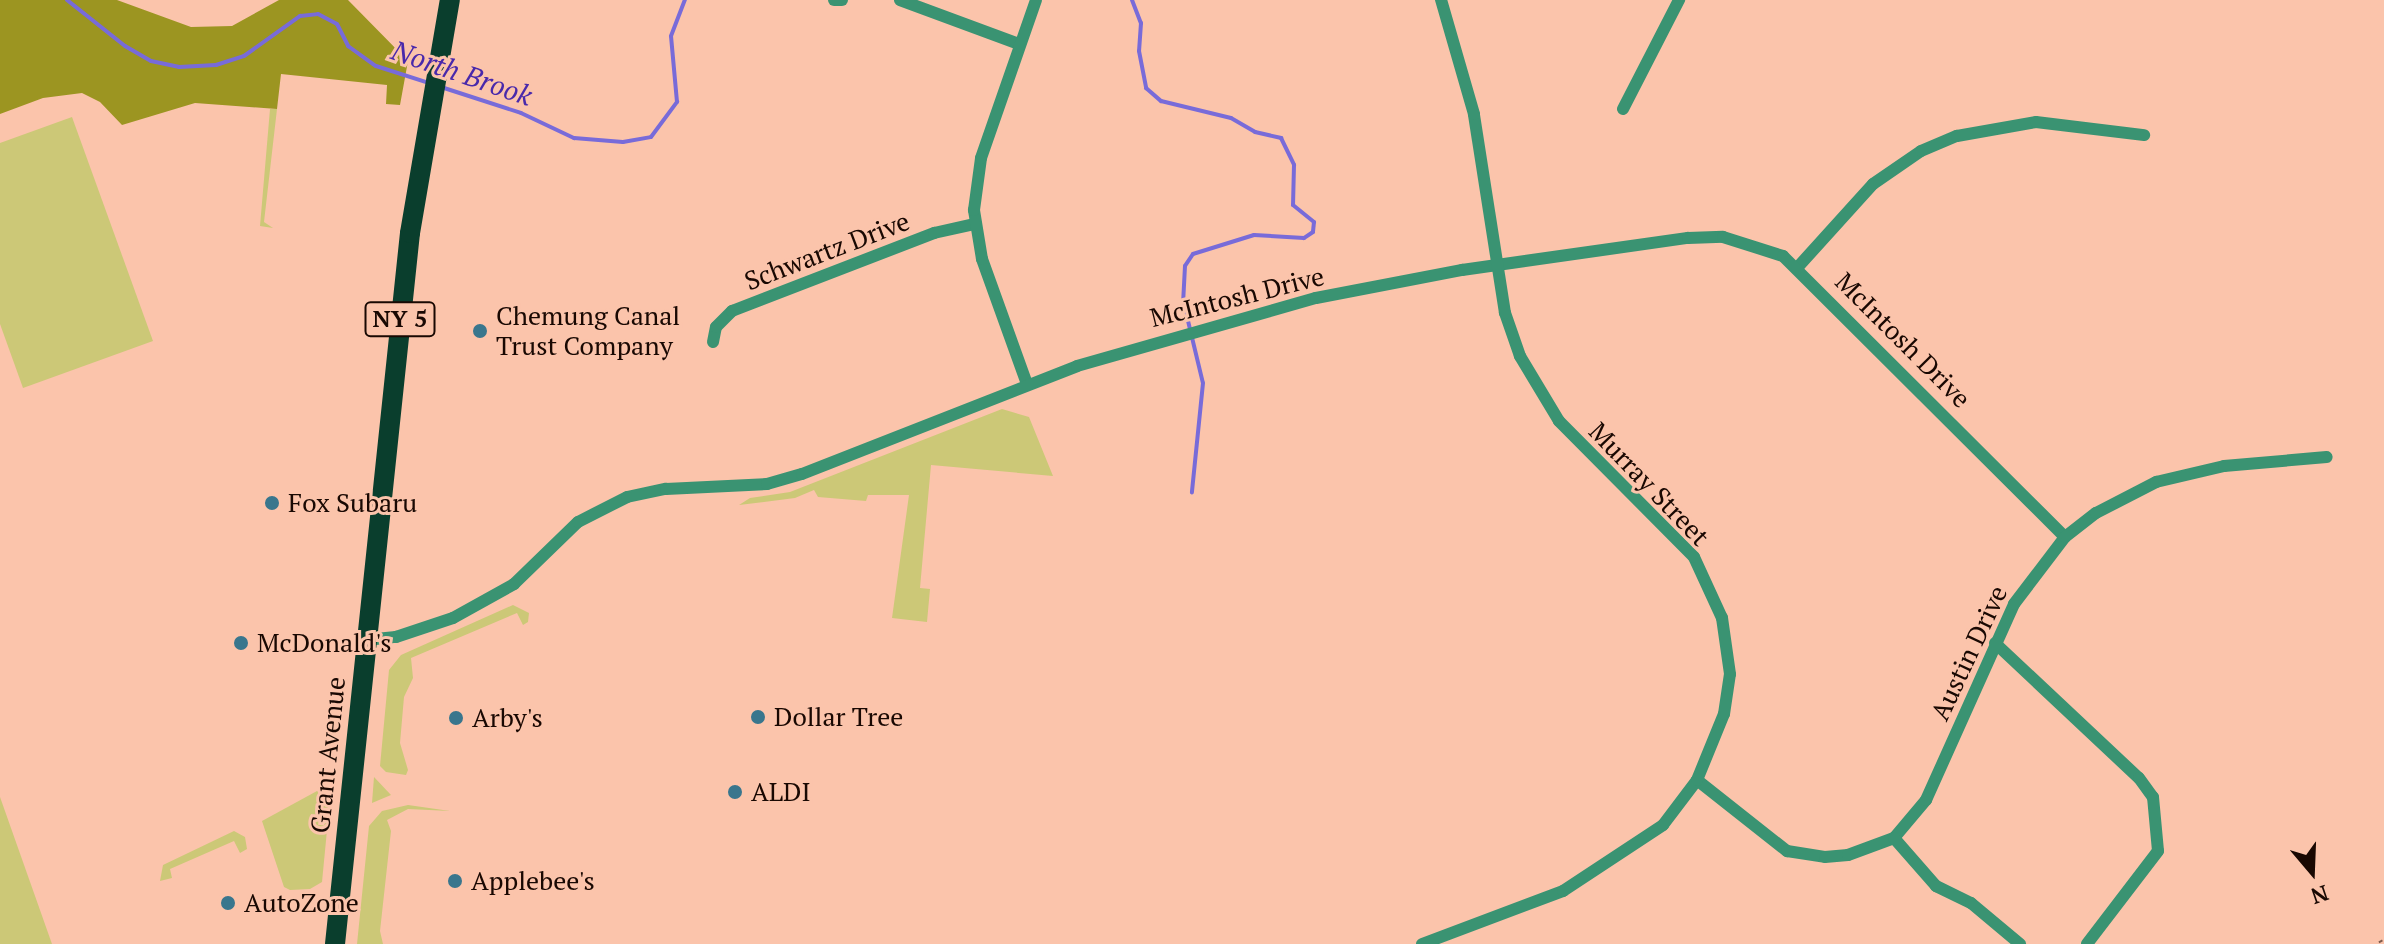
<!DOCTYPE html>
<style>
body{margin:0}
#map{position:relative;width:2384px;height:944px;overflow:hidden;background:#fbc4ab;font-family:"PT Serif",serif}
div>[style]{position:absolute}
[style*='--x']{left:calc(var(--x)*1px);top:calc(var(--y)*1px);width:calc(var(--w)*1px);rotate:calc(var(--a)*1deg)}
.green>*{inset:0;background:#ccc877}
.forest>*{inset:0;background:#9c9521}
.stream>*{height:4px;margin:-2px;padding:0 2px;transform-origin:2px;border-radius:2px;background:#786bd9}
.minor>*{height:12px;margin:-6px;padding:0 6px;transform-origin:6px;border-radius:6px;background:#3a9372}
.trunk>*{height:20px;margin:-10px;padding:0 10px;transform-origin:10px;border-radius:10px;background:#0a3e2d}
.rail>*{height:7px;margin-top:-3.5px;transform-origin:0;background:repeating-linear-gradient(90deg,#fbc4ab 0 12px,#7e5c4d 0 24px);box-sizing:border-box;border-block:2px solid #7e5c4d}
.dots>*{width:22px;height:22px;translate:-50% -50%;box-sizing:border-box;border:4px solid #fbc4ab;border-radius:50%}
span{translate:-50% -50%;white-space:nowrap;text-align:center;line-height:1.15;-webkit-text-stroke:6px #fbc4ab;paint-order:stroke}
.shield-label span{padding:2px 6px;background:#fbc4ab;border:2px solid;border-radius:6px;-webkit-text-stroke-width:0}
.shield-label{font-size:24px;color:#190802;font-weight:700}
.street-label{font-size:26px;color:#190802}
.poi-label{font-size:26px;color:#190802}
.left{translate:0 -50%;text-align:left}
.water-label{font-size:28px;color:#4929ab;font-style:italic}
.north{position:absolute;left:2272px;top:832px;width:80px;height:80px;-webkit-text-stroke:6px #fbc4ab;paint-order:stroke;rotate:161deg;font-size:22px;font-weight:700;line-height:32px;text-align:center;color:#190802}
.north::after{content:'';display:block;margin:auto;width:28px;height:36px;background:#190802;clip-path:polygon(50% 0,100% 100%,50% 72%,0 100%)}
</style>
<div id="map">
<div class="green">
<i style="clip-path:polygon(270px 109px,277px 109px,264px 222px,273px 228px,260px 226px)"></i>
<i style="clip-path:polygon(72px 117px,153px 341px,23px 388px,0 324px,0 143px)"></i>
<i style="clip-path:polygon(1002px 409px,1029px 417px,1053px 476px,931px 465px,920px 588px,930px 589px,927px 622px,892px 618px,909px 495px,868px 495px,866px 501px,818px 497px,814px 490px,795px 498px,739px 505px,750px 498px,790px 492px)"></i>
<i style="clip-path:polygon(513px 605px,529px 613px,528px 622px,523px 625px,517px 613px,411px 658px,413px 678px,404px 697px,400px 743px,408px 770px,406px 775px,386px 772px,380px 766px,389px 670px,401px 655px)"></i>
<i style="clip-path:polygon(374px 777px,391px 795px,372px 803px)"></i>
<i style="clip-path:polygon(317px 791px,330px 799px,322px 882px,310px 889px,290px 890px,284px 887px,262px 821px)"></i>
<i style="clip-path:polygon(0 797px,52px 944px,0 944px)"></i>
<i style="clip-path:polygon(408px 805px,450px 811px,408px 809px,387px 820px,391px 831px,380px 931px,383px 944px,357px 944px,369px 826px,382px 811px)"></i>
<i style="clip-path:polygon(234px 831px,245px 837px,247px 849px,240px 853px,234px 841px,170px 869px,172px 878px,160px 881px,163px 865px)"></i>
</div>
<div class="forest">
<i style="clip-path:polygon(0 0,117px 0,191px 27px,232px 26px,279px 0,348px 0,408px 61px,400px 105px,386px 104px,387px 85px,281px 74px,277px 109px,195px 103px,122px 125px,100px 102px,82px 93px,43px 98px,0 114px)"></i>
</div>
<div class="stream">
<i style="--x:67;--y:0;--w:74;--a:38.4"></i>
<i style="--x:125;--y:46;--w:30;--a:30"></i>
<i style="--x:151;--y:61;--w:29;--a:12"></i>
<i style="--x:179;--y:67;--w:37;--a:-3"></i>
<i style="--x:216;--y:65;--w:29;--a:-18"></i>
<i style="--x:244;--y:56;--w:69;--a:-35.5"></i>
<i style="--x:300;--y:16;--w:18;--a:-6"></i>
<i style="--x:318;--y:14;--w:21;--a:28"></i>
<i style="--x:337;--y:24;--w:25;--a:63"></i>
<i style="--x:348;--y:46;--w:34;--a:36"></i>
<i style="--x:376;--y:66;--w:56;--a:17.8"></i>
<i style="--x:1132;--y:0;--w:25;--a:69"></i>
<i style="--x:1141;--y:23;--w:28;--a:94"></i>
<i style="--x:1139;--y:51;--w:38;--a:79"></i>
<i style="--x:1146;--y:88;--w:20;--a:41"></i>
<i style="--x:1161;--y:101;--w:72;--a:13.7"></i>
<i style="--x:1231;--y:118;--w:28;--a:30"></i>
<i style="--x:1255;--y:132;--w:27;--a:13"></i>
<i style="--x:1281;--y:138;--w:30;--a:64"></i>
<i style="--x:1294;--y:165;--w:40;--a:91.4"></i>
<i style="--x:1293;--y:205;--w:27;--a:39"></i>
<i style="--x:1314;--y:222;--w:10;--a:96"></i>
<i style="--x:1313;--y:232;--w:11;--a:146"></i>
<i style="--x:1304;--y:238;--w:50;--a:-176.6"></i>
<i style="--x:1254;--y:235;--w:64;--a:162.7"></i>
<i style="--x:1193;--y:254;--w:14;--a:124"></i>
<i style="--x:1185;--y:266;--w:34;--a:93"></i>
<i style="--x:1183;--y:300;--w:85;--a:76.5"></i>
<i style="--x:1203;--y:383;--w:110;--a:95.8"></i>
<i style="--x:441;--y:87;--w:84;--a:18"></i>
<i style="--x:521;--y:113;--w:59;--a:25.3"></i>
<i style="--x:574;--y:138;--w:49;--a:4.7"></i>
<i style="--x:623;--y:142;--w:28;--a:-10"></i>
<i style="--x:651;--y:137;--w:44;--a:-53.4"></i>
<i style="--x:677;--y:102;--w:66;--a:-95.2"></i>
<i style="--x:671;--y:36;--w:39;--a:-69"></i>
</div>
<div class="minor">
<i style="--x:834;--y:0;--w:8;--a:0"></i>
<i style="--x:900;--y:0;--w:127;--a:20.3"></i>
<i style="--x:1623;--y:109;--w:123;--a:-62.8"></i>
<i style="--x:1797;--y:268;--w:113;--a:-47.9"></i>
<i style="--x:1873;--y:184;--w:58;--a:-34.5"></i>
<i style="--x:1921;--y:151;--w:39;--a:-23"></i>
<i style="--x:1957;--y:136;--w:80;--a:-10"></i>
<i style="--x:2036;--y:122;--w:109;--a:6.9"></i>
<i style="--x:713;--y:342;--w:15;--a:-79"></i>
<i style="--x:716;--y:327;--w:23;--a:-45"></i>
<i style="--x:732;--y:311;--w:217;--a:-21.1"></i>
<i style="--x:934;--y:233;--w:42;--a:-12.4"></i>
<i style="--x:1027;--y:384;--w:133;--a:-109.8"></i>
<i style="--x:982;--y:259;--w:50;--a:-99.3"></i>
<i style="--x:974;--y:210;--w:52;--a:-82.3"></i>
<i style="--x:981;--y:158;--w:167;--a:-70.8"></i>
<i style="--x:366;--y:640;--w:30;--a:-6"></i>
<i style="--x:396;--y:637;--w:60;--a:-18.4"></i>
<i style="--x:453;--y:618;--w:70;--a:-29.1"></i>
<i style="--x:514;--y:584;--w:89;--a:-44.1"></i>
<i style="--x:578;--y:522;--w:55;--a:-27"></i>
<i style="--x:627;--y:497;--w:40;--a:-12"></i>
<i style="--x:666;--y:489;--w:101;--a:-2.8"></i>
<i style="--x:767;--y:484;--w:36;--a:-16"></i>
<i style="--x:802;--y:474;--w:295;--a:-21.4"></i>
<i style="--x:1077;--y:366;--w:248;--a:-15.9"></i>
<i style="--x:1316;--y:298;--w:149;--a:-10.9"></i>
<i style="--x:1462;--y:270;--w:228;--a:-8.1"></i>
<i style="--x:1688;--y:238;--w:35;--a:-2"></i>
<i style="--x:1723;--y:237;--w:63;--a:17.6"></i>
<i style="--x:1783;--y:256;--w:398;--a:44.9"></i>
<i style="--x:1995;--y:643;--w:197;--a:43.2"></i>
<i style="--x:2139;--y:778;--w:24;--a:54"></i>
<i style="--x:2153;--y:797;--w:54;--a:84.7"></i>
<i style="--x:2158;--y:851;--w:117;--a:127.4"></i>
<i style="--x:1697;--y:780;--w:115;--a:38.3"></i>
<i style="--x:1787;--y:851;--w:38;--a:9"></i>
<i style="--x:1825;--y:857;--w:23;--a:-5"></i>
<i style="--x:1848;--y:855;--w:49;--a:-20.3"></i>
<i style="--x:1894;--y:838;--w:50;--a:-49.9"></i>
<i style="--x:1926;--y:800;--w:215;--a:-65.8"></i>
<i style="--x:2014;--y:604;--w:84;--a:-52.7"></i>
<i style="--x:2065;--y:537;--w:39;--a:-38"></i>
<i style="--x:2096;--y:513;--w:68;--a:-27.3"></i>
<i style="--x:2156;--y:482;--w:70;--a:-13.2"></i>
<i style="--x:2224;--y:466;--w:103;--a:-5"></i>
<i style="--x:1894;--y:838;--w:64;--a:48.8"></i>
<i style="--x:1936;--y:886;--w:39;--a:26"></i>
<i style="--x:1971;--y:903;--w:64;--a:39.9"></i>
<i style="--x:1422;--y:944;--w:151;--a:-20.6"></i>
<i style="--x:1563;--y:891;--w:120;--a:-33.4"></i>
<i style="--x:1663;--y:825;--w:56;--a:-52.9"></i>
<i style="--x:1697;--y:780;--w:71;--a:-67.8"></i>
<i style="--x:1724;--y:714;--w:40;--a:-81.5"></i>
<i style="--x:1730;--y:674;--w:57;--a:-98.1"></i>
<i style="--x:1722;--y:618;--w:67;--a:-114.7"></i>
<i style="--x:1694;--y:557;--w:192;--a:-134.8"></i>
<i style="--x:1559;--y:421;--w:76;--a:-121"></i>
<i style="--x:1520;--y:356;--w:46;--a:-109.2"></i>
<i style="--x:1505;--y:313;--w:201;--a:-98.9"></i>
<i style="--x:1474;--y:114;--w:119;--a:-106.1"></i>
</div>
<div class="trunk">
<i style="--x:335;--y:944;--w:715;--a:-83.98"></i>
<i style="--x:410;--y:233;--w:236;--a:-80.3"></i>
</div>
<div class="rail">
<i style="--x:2380;--y:944;--w:4;--a:-27"></i>
</div>
<div class="dots">
<i style="left:480px;top:331px;background:#39768d"></i>
<i style="left:272px;top:503px;background:#39768d"></i>
<i style="left:241px;top:643px;background:#39768d"></i>
<i style="left:758px;top:717px;background:#39768d"></i>
<i style="left:456px;top:718px;background:#39768d"></i>
<i style="left:735px;top:792px;background:#39768d"></i>
<i style="left:455px;top:881px;background:#39768d"></i>
<i style="left:228px;top:903px;background:#39768d"></i>
</div>
<div class="shield-label">
<span style="left:400px;top:319px">NY 5</span>
</div>
<div class="street-label">
<span style="left:827px;top:251px;rotate:-21deg">Schwartz Drive</span>
<span style="left:1237px;top:297px;rotate:-14deg">McIntosh Drive</span>
<span style="left:1903px;top:340px;rotate:45deg">McIntosh Drive</span>
<span style="left:1649px;top:484px;rotate:46deg">Murray Street</span>
<span style="left:1969px;top:653px;rotate:-65deg">Austin Drive</span>
<span style="left:328px;top:755px;rotate:-84deg">Grant Avenue</span>
</div>
<div class="poi-label">
<span class="left" style="left:496px;top:331px">Chemung Canal<br>Trust Company</span>
<span class="left" style="left:288px;top:503px">Fox Subaru</span>
<span class="left" style="left:257px;top:643px">McDonald's</span>
<span class="left" style="left:774px;top:717px">Dollar Tree</span>
<span class="left" style="left:472px;top:718px">Arby's</span>
<span class="left" style="left:751px;top:792px">ALDI</span>
<span class="left" style="left:471px;top:881px">Applebee's</span>
<span class="left" style="left:244px;top:903px">AutoZone</span>
</div>
<div class="water-label">
<span style="left:462px;top:73px;rotate:19deg">North Brook</span>
</div>
<div class="north">N</div>
</div>
